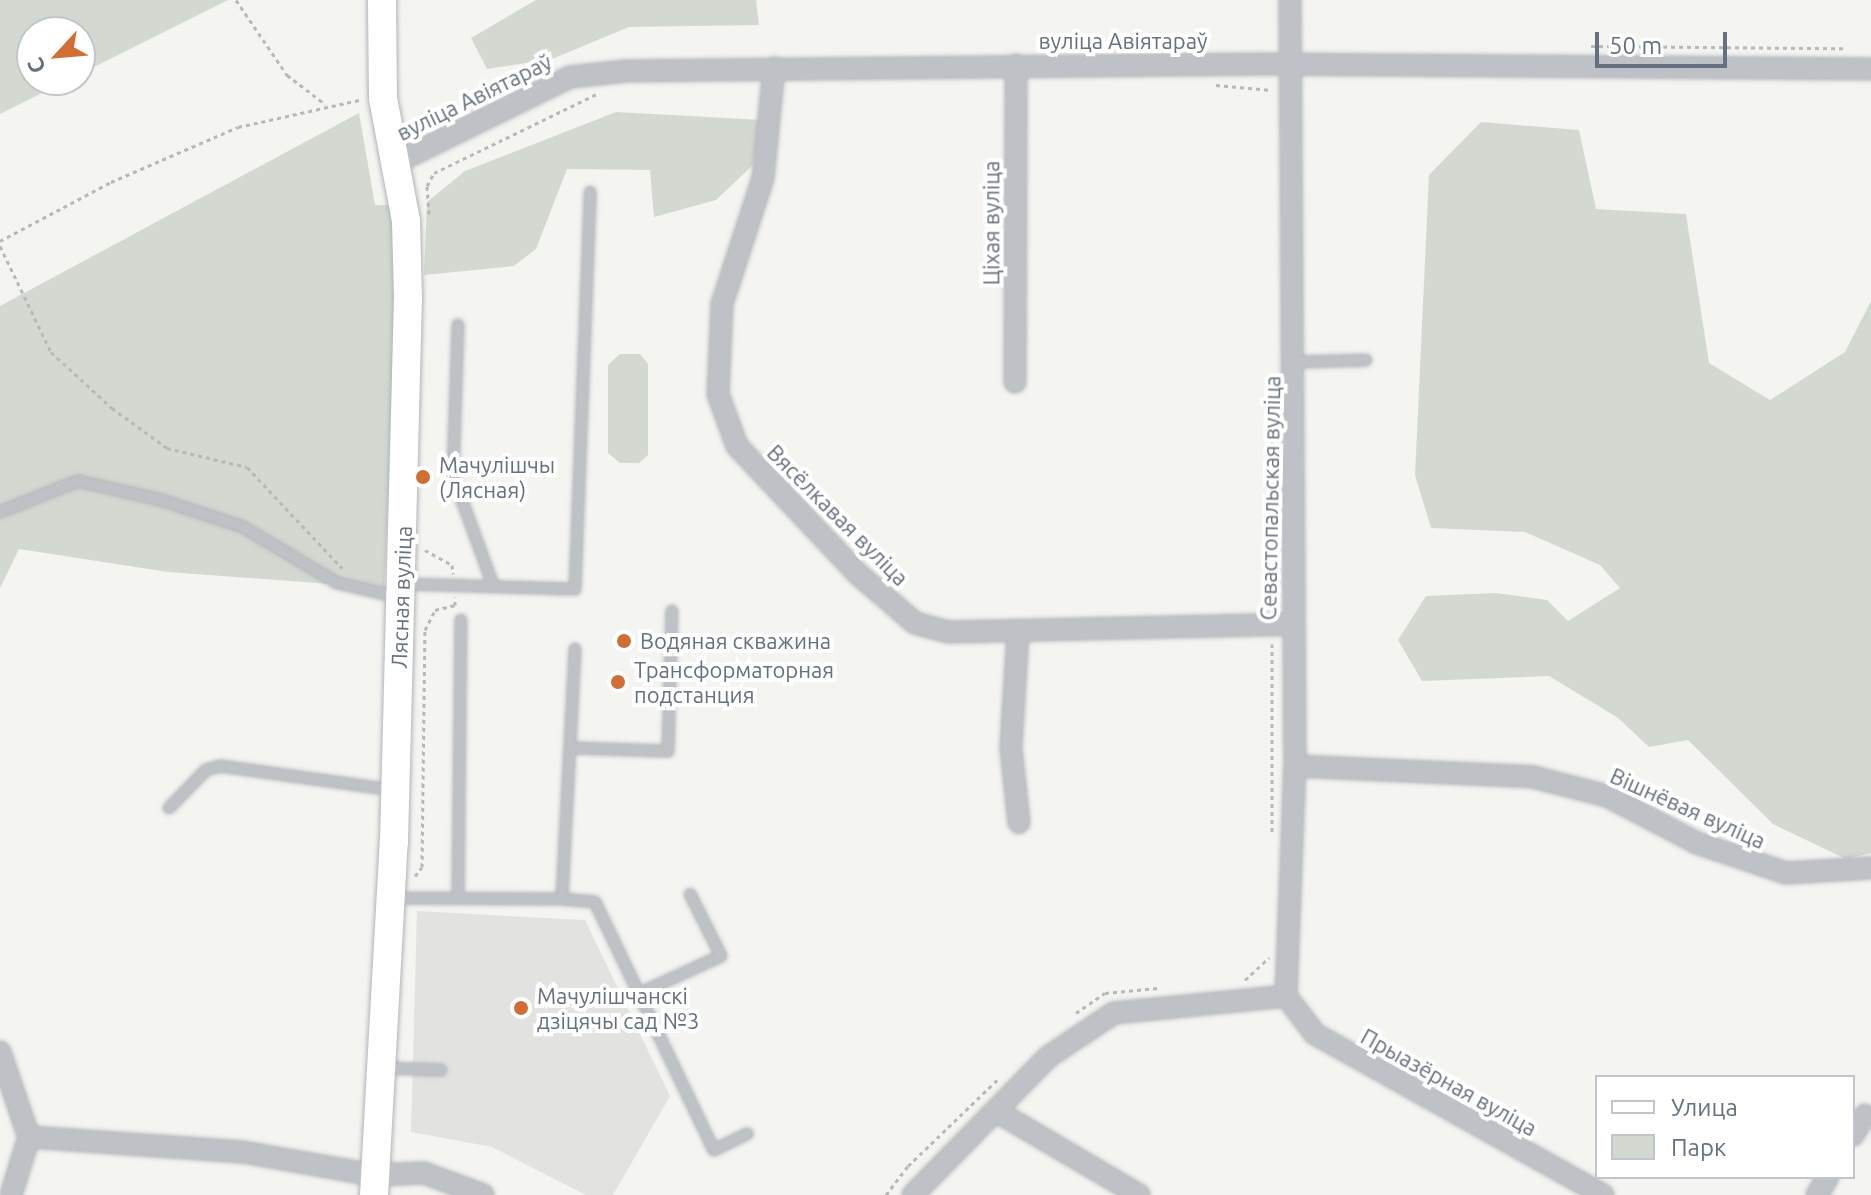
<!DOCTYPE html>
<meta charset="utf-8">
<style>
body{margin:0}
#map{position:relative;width:1871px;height:1195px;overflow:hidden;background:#f4f4f1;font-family:Ubuntu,sans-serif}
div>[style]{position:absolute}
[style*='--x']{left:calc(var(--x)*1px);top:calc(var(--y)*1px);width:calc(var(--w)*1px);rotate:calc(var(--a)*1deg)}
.built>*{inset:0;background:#e2e3e1}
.green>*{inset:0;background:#d3d9d1}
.path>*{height:3px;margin-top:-1.5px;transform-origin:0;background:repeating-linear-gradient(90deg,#b6b8bb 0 4px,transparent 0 8px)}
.roads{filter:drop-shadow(0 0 2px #b1b4b9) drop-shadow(0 0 2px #b1b4b9)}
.lane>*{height:10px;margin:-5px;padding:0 5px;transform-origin:5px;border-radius:5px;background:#bec1c5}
.street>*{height:20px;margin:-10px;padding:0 10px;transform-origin:10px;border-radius:10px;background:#bec1c5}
.secondary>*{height:28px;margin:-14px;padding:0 14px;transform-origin:14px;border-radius:14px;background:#fff}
.dots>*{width:22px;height:22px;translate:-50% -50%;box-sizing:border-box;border:4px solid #fff;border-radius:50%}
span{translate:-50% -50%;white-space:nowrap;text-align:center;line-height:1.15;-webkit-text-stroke:8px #fff;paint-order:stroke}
.street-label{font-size:22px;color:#66717f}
.poi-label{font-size:22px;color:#66717f}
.left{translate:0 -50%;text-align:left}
.legend{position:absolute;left:1595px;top:1075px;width:260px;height:104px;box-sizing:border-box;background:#fff;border:2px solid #c2c6cc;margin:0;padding:10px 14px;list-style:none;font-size:24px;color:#66717f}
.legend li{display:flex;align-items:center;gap:16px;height:40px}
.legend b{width:40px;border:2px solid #c2c6cc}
.north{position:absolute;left:16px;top:16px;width:80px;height:80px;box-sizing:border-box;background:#fff;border:2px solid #c2c6cc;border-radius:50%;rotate:244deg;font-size:22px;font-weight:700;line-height:32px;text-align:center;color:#66717f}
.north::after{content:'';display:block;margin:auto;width:28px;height:36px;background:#d06e35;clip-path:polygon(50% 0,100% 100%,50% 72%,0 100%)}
.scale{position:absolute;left:1595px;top:32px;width:132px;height:36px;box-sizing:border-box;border:4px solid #66717f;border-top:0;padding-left:10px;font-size:24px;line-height:28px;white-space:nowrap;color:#66717f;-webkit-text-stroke:6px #fff;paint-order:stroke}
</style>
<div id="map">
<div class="built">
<i style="clip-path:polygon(417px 911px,585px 920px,670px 1096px,613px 1195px,586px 1195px,492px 1147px,411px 1132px)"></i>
</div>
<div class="green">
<i style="clip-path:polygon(0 0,228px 0,80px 74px,80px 32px,32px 32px,32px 80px,68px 80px,0 114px)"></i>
<i style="clip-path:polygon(536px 0,756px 0,759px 25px,629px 27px,552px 59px,487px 69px,471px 38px)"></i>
<i style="clip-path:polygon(616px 112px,764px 120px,752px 166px,716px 200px,654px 217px,650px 170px,567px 169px,536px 249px,514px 266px,424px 275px,427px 202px,465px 171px)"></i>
<i style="clip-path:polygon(359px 113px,375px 205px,391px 205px,399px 290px,384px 588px,168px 572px,19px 549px,0 588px,0 306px)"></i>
<i style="clip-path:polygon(1481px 122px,1579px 130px,1596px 209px,1686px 214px,1709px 363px,1770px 400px,1845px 352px,1871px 301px,1871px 853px,1846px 859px,1773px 824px,1688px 740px,1649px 747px,1618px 718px,1549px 676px,1422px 681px,1398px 640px,1426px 596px,1496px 593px,1547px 600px,1568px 621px,1620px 588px,1600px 565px,1525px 532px,1431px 528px,1415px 475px,1429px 175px)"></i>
<i style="clip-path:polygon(620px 354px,640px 354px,648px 364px,648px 455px,639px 463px,620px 463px,608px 453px,608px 365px)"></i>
</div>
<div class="path">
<i style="--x:236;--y:0;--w:91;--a:55.8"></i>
<i style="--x:287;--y:75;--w:48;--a:37.3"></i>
<i style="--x:1591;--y:46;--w:252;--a:0.5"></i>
<i style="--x:1216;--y:85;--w:55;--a:5.2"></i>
<i style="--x:429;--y:214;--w:28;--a:-94"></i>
<i style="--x:427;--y:186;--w:15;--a:-62"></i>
<i style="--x:434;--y:173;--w:181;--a:-25.9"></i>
<i style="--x:0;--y:241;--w:126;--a:-28"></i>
<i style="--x:111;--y:182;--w:138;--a:-23.4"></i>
<i style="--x:238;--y:127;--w:124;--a:-12.6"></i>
<i style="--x:0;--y:246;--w:118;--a:64.3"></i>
<i style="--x:51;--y:352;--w:83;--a:42.6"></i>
<i style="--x:112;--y:408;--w:68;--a:36"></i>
<i style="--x:167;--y:448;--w:82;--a:13.4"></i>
<i style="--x:247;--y:467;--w:139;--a:46.8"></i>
<i style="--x:1272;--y:393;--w:144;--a:89.6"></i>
<i style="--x:425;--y:550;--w:31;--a:29"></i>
<i style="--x:452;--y:565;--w:9;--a:84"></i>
<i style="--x:1272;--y:644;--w:189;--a:90"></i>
<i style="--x:415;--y:876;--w:11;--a:-52"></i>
<i style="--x:422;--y:867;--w:237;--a:-89.3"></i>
<i style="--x:425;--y:630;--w:22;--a:-63"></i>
<i style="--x:435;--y:610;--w:21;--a:-14"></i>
<i style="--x:455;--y:605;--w:8;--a:-90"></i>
<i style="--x:1245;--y:980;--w:33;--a:-43"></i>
<i style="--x:1076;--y:1013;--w:35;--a:-35"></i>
<i style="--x:1105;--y:993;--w:53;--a:-5.4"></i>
<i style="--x:886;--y:1195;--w:36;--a:-53"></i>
<i style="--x:908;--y:1166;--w:124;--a:-44"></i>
</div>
<div class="roads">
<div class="lane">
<i style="--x:458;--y:325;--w:151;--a:91.9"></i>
<i style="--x:453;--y:476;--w:116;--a:69.8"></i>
<i style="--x:1296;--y:362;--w:70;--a:-1.6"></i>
<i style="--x:0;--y:512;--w:84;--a:-21.7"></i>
<i style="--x:78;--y:481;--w:85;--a:12.9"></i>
<i style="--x:161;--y:500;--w:86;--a:18.2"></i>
<i style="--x:243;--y:527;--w:109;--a:30.8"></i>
<i style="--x:337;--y:583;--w:63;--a:12.9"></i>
<i style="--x:402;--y:584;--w:173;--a:1.7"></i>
<i style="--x:575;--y:589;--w:397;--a:-87.8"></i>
<i style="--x:575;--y:649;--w:250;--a:93"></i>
<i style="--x:562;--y:899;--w:33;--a:5"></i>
<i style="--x:595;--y:902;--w:275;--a:64.4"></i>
<i style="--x:714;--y:1150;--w:37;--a:-26"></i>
<i style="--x:570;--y:748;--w:98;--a:1.8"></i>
<i style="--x:668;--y:751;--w:140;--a:-88.4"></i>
<i style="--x:169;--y:808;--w:53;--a:-45.8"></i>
<i style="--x:206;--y:770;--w:15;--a:-16"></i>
<i style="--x:220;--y:766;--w:174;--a:7.9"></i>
<i style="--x:458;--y:897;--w:277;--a:-89.4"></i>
<i style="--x:392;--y:898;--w:170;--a:0.3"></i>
<i style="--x:638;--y:994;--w:91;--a:-24.6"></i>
<i style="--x:721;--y:956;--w:69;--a:-116.6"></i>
<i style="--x:383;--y:1068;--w:58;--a:2"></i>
</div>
<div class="street">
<i style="--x:774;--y:68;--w:111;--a:95.7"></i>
<i style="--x:763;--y:178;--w:133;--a:108"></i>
<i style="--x:722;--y:304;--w:90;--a:92.5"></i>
<i style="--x:718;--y:394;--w:55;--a:69.9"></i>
<i style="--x:737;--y:446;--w:176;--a:46.6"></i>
<i style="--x:858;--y:574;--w:75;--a:40.7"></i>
<i style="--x:915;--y:623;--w:35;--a:15"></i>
<i style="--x:949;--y:632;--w:343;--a:-1.3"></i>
<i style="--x:395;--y:163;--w:195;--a:-26.2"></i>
<i style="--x:570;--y:77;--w:56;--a:-6.1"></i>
<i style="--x:626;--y:71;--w:638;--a:-0.63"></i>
<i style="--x:1264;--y:64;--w:607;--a:0.47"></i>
<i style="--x:1015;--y:382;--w:317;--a:-89.8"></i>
<i style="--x:1018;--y:632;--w:116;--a:93.5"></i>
<i style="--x:1011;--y:748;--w:75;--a:83.9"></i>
<i style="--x:1295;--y:766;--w:238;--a:2.6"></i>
<i style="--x:1533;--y:777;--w:76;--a:14.4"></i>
<i style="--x:1607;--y:796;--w:102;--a:27.6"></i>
<i style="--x:1697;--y:843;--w:94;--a:18.6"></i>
<i style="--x:1786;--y:873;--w:85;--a:-3.4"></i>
<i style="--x:1286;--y:996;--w:230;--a:-87.8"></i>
<i style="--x:1295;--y:766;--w:766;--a:-90.37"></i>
<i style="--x:1286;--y:996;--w:48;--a:52.7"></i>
<i style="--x:1315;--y:1034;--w:330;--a:29.2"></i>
<i style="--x:0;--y:1052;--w:90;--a:71.2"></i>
<i style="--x:29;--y:1137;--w:61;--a:107.2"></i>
<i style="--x:996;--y:1111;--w:166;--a:30.4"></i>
<i style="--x:1853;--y:1135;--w:23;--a:-59"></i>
<i style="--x:29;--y:1137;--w:215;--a:4"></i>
<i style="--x:243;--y:1152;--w:133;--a:10"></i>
<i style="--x:374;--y:1175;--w:50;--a:-2.3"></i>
<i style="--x:424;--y:1173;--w:63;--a:20.4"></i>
<i style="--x:913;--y:1195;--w:193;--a:-45.6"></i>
<i style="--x:1048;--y:1057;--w:79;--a:-33.7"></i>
<i style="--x:1114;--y:1013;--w:173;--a:-5.6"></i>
<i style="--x:1817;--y:1195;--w:21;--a:-59"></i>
</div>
<div class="secondary">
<i style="--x:374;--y:1195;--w:354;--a:-86.8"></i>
<i style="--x:394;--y:842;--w:544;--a:-88.53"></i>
<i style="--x:408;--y:298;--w:77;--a:-91.5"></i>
<i style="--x:406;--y:221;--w:125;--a:-100.6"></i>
<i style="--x:383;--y:98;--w:98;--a:-90.6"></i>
</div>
</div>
<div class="dots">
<i style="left:423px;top:477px;background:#d06e35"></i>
<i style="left:624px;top:641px;background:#d06e35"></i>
<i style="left:618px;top:682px;background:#d06e35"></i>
<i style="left:521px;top:1008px;background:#d06e35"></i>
</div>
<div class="street-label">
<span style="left:1123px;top:41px">вуліца Авіятараў</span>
<span style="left:474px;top:97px;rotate:-26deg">вуліца Авіятараў</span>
<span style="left:991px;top:223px;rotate:-90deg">Ціхая вуліца</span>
<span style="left:1270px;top:498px;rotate:-89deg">Севастопальская вуліца</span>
<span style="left:838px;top:515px;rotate:45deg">Вясёлкавая вуліца</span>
<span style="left:401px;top:597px;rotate:-88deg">Лясная вуліца</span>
<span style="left:1688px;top:808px;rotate:24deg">Вішнёвая вуліца</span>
<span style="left:1449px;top:1082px;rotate:29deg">Прыазёрная вуліца</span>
</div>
<div class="poi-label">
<span class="left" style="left:439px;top:477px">Мачулішчы<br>(Лясная)</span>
<span class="left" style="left:640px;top:641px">Водяная скважина</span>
<span class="left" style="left:634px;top:682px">Трансформаторная<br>подстанция</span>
<span class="left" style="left:537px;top:1008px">Мачулішчанскі<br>дзіцячы сад №3</span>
</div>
<ul class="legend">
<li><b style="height:10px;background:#fff"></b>Улица</li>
<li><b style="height:22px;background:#d3d9d1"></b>Парк</li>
</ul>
<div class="north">С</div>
<div class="scale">50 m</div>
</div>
